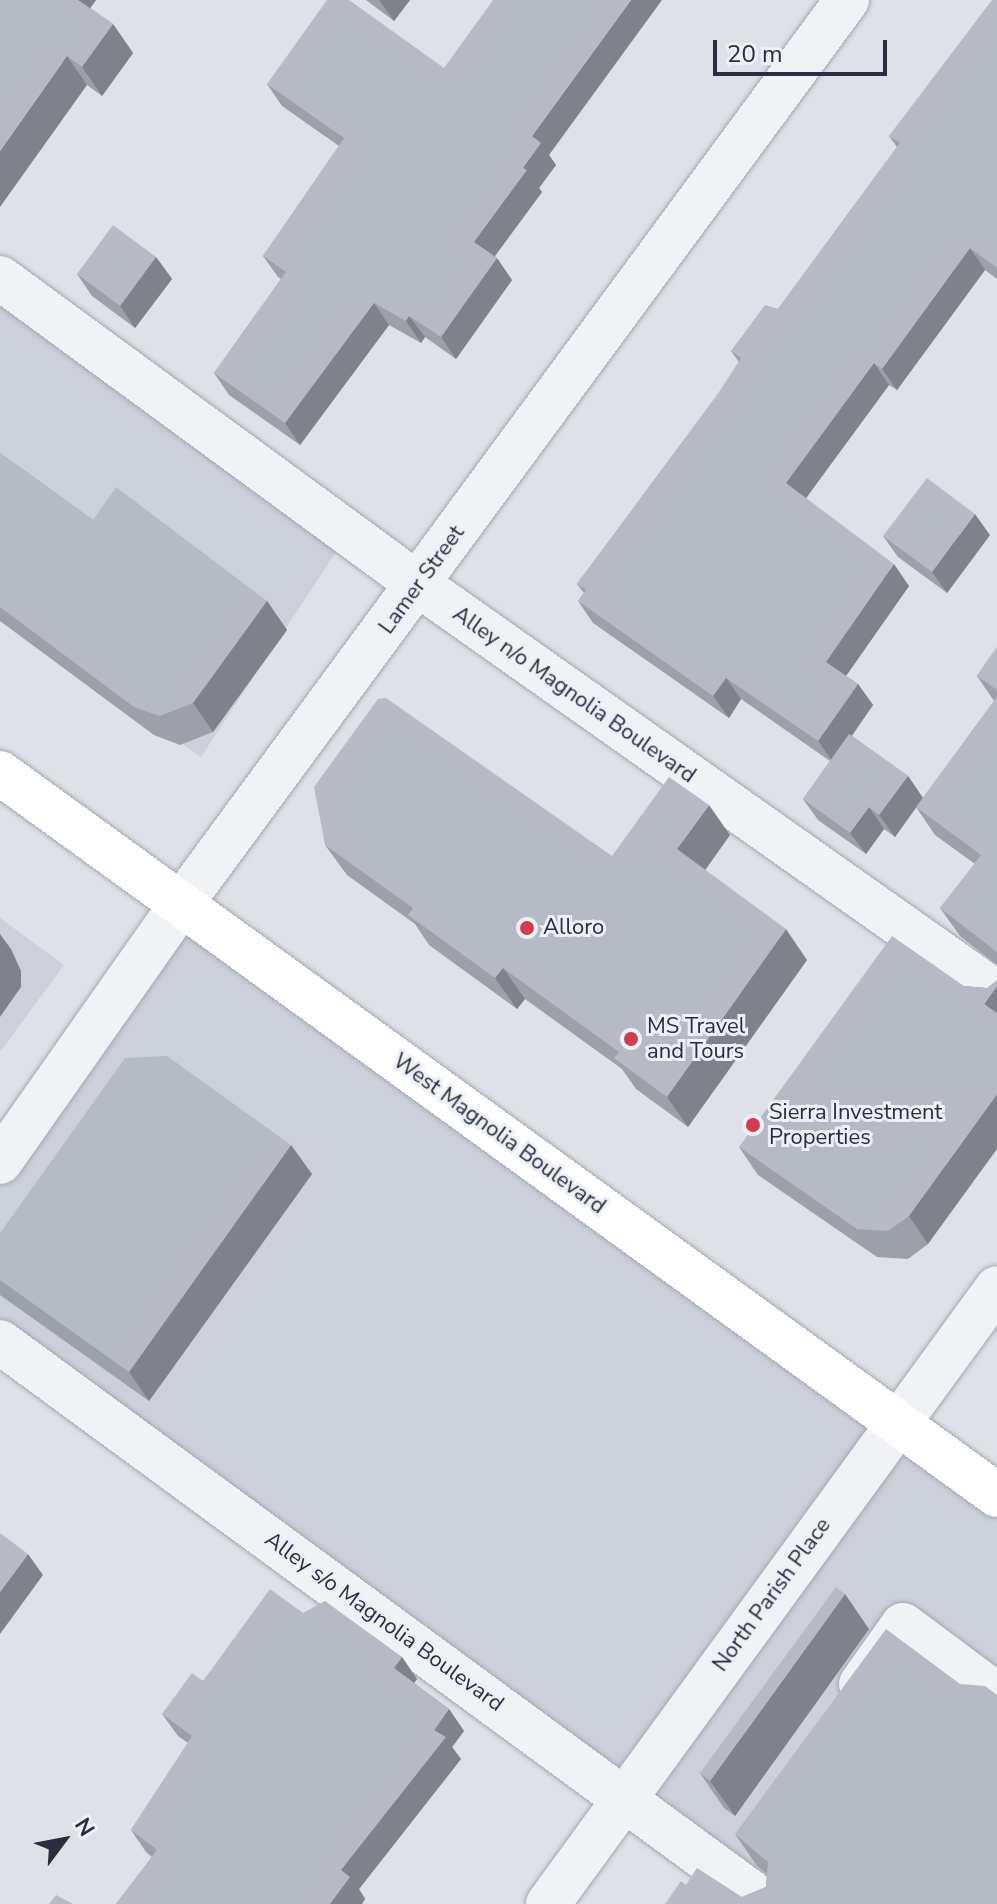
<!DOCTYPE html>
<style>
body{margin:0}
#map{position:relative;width:997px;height:1904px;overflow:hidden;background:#dee1e8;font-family:"Nunito Sans",sans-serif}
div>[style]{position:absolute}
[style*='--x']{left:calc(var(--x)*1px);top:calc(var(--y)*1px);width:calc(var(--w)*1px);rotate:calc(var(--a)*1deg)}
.built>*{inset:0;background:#cbd0da}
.roads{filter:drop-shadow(0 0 2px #a3a8b2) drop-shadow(0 0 2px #a3a8b2)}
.minor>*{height:44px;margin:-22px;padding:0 22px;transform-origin:22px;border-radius:22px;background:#f0f2f6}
.major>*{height:44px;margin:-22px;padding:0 22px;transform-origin:22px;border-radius:22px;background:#fff}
.wall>*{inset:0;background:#9ca0a9}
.shaded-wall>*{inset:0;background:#7f828a}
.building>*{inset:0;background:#b5bac5}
.dots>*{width:22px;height:22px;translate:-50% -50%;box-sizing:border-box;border:4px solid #edf0f6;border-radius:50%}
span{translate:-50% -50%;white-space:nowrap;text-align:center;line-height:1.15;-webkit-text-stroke:6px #edf0f6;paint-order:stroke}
.street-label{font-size:22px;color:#262e3f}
.poi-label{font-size:22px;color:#262e3f}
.left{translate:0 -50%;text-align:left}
.north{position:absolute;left:24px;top:1800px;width:80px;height:80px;-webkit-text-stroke:6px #edf0f6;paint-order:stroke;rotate:58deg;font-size:22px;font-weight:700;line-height:32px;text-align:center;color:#262e3f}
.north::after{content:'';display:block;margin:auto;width:28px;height:36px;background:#262e3f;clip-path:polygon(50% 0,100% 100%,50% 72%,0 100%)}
.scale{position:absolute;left:713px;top:40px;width:174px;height:36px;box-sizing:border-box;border:4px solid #262e3f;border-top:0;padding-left:10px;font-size:24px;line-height:28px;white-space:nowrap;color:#262e3f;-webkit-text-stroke:6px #edf0f6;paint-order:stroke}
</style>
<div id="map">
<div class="built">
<i style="clip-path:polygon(0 299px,338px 549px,201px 757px,0 614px)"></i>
<i style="clip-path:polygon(181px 904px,997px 1496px,997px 1904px,767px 1904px,0 1342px,0 1162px)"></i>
<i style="clip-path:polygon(0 918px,64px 965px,0 1052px)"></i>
</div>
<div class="roads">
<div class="minor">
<i style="--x:0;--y:278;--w:519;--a:36.23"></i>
<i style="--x:419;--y:585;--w:707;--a:35.22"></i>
<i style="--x:0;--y:1162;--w:315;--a:-54.9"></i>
<i style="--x:181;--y:904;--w:1123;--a:-53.62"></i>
<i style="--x:0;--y:1342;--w:951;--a:36.23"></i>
<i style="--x:861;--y:1684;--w:72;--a:-54.6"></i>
<i style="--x:903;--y:1625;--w:117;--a:36.7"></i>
<i style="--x:548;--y:1904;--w:762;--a:-53.91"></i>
</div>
<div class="major">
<i style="--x:0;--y:773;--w:1231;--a:35.91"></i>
</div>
</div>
<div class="wall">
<i style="clip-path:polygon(0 0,96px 0,90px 8px,113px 24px,133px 53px,102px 96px,87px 85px)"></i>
<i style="clip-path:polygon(366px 0,410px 0,394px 21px)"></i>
<i style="clip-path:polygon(997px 0,997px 279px,985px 270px,897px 390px,889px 385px,806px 498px,909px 586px,846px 676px,858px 684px,873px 705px,852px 736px,908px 776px,923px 798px,994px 701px,977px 676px,997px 647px,997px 965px,960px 936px,940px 908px,975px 864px,935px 835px,916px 807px,895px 837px,884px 829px,866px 854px,818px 820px,803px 799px,830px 761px,741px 699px,729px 718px,593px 623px,578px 601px,584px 593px,577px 584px,718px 394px,739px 362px,731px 351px,778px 309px,897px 147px,889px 136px)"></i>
<i style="clip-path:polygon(267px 84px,549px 155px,556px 165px,539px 188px,542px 192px,495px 256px,512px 280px,456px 359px,425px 337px,421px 343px,389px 325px,300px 445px,229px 395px,214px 373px,281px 279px,278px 277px,263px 256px,339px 146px,282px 106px)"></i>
<i style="clip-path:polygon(156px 257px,172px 279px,135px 328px,92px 296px,77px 274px)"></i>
<i style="clip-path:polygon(0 453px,93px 520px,267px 601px,287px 630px,213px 732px,180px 745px,154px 735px,0 621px)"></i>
<i style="clip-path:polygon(990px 535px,947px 593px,898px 557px,883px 536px)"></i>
<i style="clip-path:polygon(730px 835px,705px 870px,807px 960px,688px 1127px,636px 1089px,622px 1069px,525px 999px,517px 1009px,429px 945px,415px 924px,347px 875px,325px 845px,612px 856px)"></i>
<i style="clip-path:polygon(964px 986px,987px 988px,928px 1244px,908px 1259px,877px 1257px,758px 1175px,739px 1147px)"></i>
<i style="clip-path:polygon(312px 1174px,149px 1401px,0 1295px,0 1233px)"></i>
<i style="clip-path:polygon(303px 1613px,402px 1657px,417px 1679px,414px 1683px,449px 1709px,464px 1731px,452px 1747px,461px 1759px,359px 1889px,365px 1899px,362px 1904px,116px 1904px,152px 1857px,146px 1852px,131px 1830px,188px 1743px,178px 1736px,162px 1714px,203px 1681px)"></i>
<i style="clip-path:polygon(869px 1629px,735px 1816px,724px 1808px,700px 1773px)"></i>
<i style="clip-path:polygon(735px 1834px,997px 1904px,665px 1904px,686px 1885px,742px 1897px,766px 1887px,767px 1874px,757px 1866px)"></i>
</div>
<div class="shaded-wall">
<i style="clip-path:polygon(71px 0,96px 0,83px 18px)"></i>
<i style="clip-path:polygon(379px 0,410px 0,394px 21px)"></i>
<i style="clip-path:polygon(631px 0,662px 0,549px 155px,556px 165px,539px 188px,542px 192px,489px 264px,474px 242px,523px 168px,532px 136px)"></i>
<i style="clip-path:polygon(113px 24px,133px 53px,102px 96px,82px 67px)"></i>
<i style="clip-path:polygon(67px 56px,87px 85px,0 207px,0 151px)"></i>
<i style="clip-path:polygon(970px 248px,985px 270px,897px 390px,882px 369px)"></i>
<i style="clip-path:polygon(156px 257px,172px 279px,135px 328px,120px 306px)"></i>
<i style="clip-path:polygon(497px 258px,512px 280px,456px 359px,441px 337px)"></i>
<i style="clip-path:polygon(374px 303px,389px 325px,300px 445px,285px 423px)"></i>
<i style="clip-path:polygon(409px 316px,425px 337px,421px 343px,406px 321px)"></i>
<i style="clip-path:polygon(874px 363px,889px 385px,801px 505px,786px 483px)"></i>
<i style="clip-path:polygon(975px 514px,990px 535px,947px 593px,932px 572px)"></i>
<i style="clip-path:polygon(894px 564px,909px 586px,841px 683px,826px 662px)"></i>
<i style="clip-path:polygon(267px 601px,287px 630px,213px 732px,193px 703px)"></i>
<i style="clip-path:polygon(726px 678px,741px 699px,729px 718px,713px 696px)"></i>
<i style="clip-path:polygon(858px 684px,873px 705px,833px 762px,818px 741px)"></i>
<i style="clip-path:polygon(908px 776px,923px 798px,895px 837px,879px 815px)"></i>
<i style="clip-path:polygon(709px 805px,730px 835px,698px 880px,677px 849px)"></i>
<i style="clip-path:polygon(869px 807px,884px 829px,866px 854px,850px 833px)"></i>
<i style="clip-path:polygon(786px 929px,807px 960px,688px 1127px,667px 1097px)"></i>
<i style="clip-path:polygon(0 934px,11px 949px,21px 971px,21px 987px,0 1017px)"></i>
<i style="clip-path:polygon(503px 968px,525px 999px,517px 1009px,495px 978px)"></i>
<i style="clip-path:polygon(997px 986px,997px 1022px,984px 1004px)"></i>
<i style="clip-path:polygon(997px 1094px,997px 1149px,928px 1244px,909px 1216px)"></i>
<i style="clip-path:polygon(291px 1145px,312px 1174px,149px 1401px,129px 1372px)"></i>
<i style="clip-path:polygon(28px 1554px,43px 1575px,0 1634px,0 1592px)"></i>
<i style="clip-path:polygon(845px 1594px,869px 1629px,735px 1816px,710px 1781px)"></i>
<i style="clip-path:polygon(402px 1657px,417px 1679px,409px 1690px,394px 1668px)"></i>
<i style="clip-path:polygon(449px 1709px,464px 1731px,452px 1747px,461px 1759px,359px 1889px,365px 1899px,362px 1904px,330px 1904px,341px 1870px)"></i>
</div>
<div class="building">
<i style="clip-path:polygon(0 0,78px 0,113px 24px,82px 67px,67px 56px,0 151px)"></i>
<i style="clip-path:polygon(327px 0,349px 0,444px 68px,493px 0,631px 0,532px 136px,541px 143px,523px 168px,527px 170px,474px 242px,497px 258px,441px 337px,409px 316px,406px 321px,374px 303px,285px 423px,214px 373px,286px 272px,263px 256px,344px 138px,267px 84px)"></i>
<i style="clip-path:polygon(992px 0,997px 0,997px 268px,970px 248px,882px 369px,874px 363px,786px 483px,894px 564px,826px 662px,858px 684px,818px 741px,726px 678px,713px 696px,578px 601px,586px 590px,577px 584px,718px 394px,741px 358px,731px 351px,765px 305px,778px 309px,900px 143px,889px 136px)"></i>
<i style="clip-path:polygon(113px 225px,156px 257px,120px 306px,77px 274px)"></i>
<i style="clip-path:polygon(0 453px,93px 520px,116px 487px,267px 601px,193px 703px,160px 716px,134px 707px,0 607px)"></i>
<i style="clip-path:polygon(927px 478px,975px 514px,932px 572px,883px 536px)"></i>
<i style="clip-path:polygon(997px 647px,997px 690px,977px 676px)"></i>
<i style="clip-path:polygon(997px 697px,997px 952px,940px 908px,981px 855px,916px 807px)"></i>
<i style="clip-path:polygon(386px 698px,612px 856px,669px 777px,709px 805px,677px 849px,786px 929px,667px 1097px,614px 1058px,619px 1052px,503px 968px,495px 978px,408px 915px,413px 908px,325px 845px,314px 787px,378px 699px)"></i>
<i style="clip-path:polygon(849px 734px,908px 776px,879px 815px,869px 807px,850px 833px,803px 799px)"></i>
<i style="clip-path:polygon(892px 936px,964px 986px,987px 988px,997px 980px,997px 986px,984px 1004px,997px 1013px,997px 1094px,909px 1216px,888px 1231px,857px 1229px,739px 1147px)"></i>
<i style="clip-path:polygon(167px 1056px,291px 1145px,129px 1372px,0 1280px,0 1233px,125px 1058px)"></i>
<i style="clip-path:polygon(0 1533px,28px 1554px,0 1592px)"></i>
<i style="clip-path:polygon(836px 1587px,845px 1594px,710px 1781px,700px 1773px)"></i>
<i style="clip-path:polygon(270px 1589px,303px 1613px,325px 1601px,402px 1657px,394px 1668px,449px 1709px,434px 1730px,446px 1737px,341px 1870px,350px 1877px,330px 1904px,116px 1904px,157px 1850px,131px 1830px,192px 1736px,162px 1714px,192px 1673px,203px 1681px)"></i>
<i style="clip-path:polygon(886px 1629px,960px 1684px,985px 1686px,997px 1695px,997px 1904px,665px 1904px,681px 1881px,686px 1885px,697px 1868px,742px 1897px,766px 1887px,768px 1862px,735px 1834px)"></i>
<i style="clip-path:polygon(56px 1895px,73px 1904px,49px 1904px)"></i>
</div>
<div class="dots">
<i style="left:527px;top:928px;background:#d33c4c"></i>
<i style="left:631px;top:1039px;background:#d33c4c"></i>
<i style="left:753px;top:1125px;background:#d33c4c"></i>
</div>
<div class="street-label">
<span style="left:422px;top:580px;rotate:-54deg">Lamer Street</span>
<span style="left:574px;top:695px;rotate:35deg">Alley n/o Magnolia Boulevard</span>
<span style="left:499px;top:1134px;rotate:36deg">West Magnolia Boulevard</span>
<span style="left:772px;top:1595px;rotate:-54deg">North Parish Place</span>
<span style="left:384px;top:1622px;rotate:36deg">Alley s/o Magnolia Boulevard</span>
</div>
<div class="poi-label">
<span class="left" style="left:543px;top:928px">Alloro</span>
<span class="left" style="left:647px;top:1039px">MS Travel<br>and Tours</span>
<span class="left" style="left:769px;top:1125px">Sierra Investment<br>Properties</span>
</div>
<div class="north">N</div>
<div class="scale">20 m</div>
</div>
